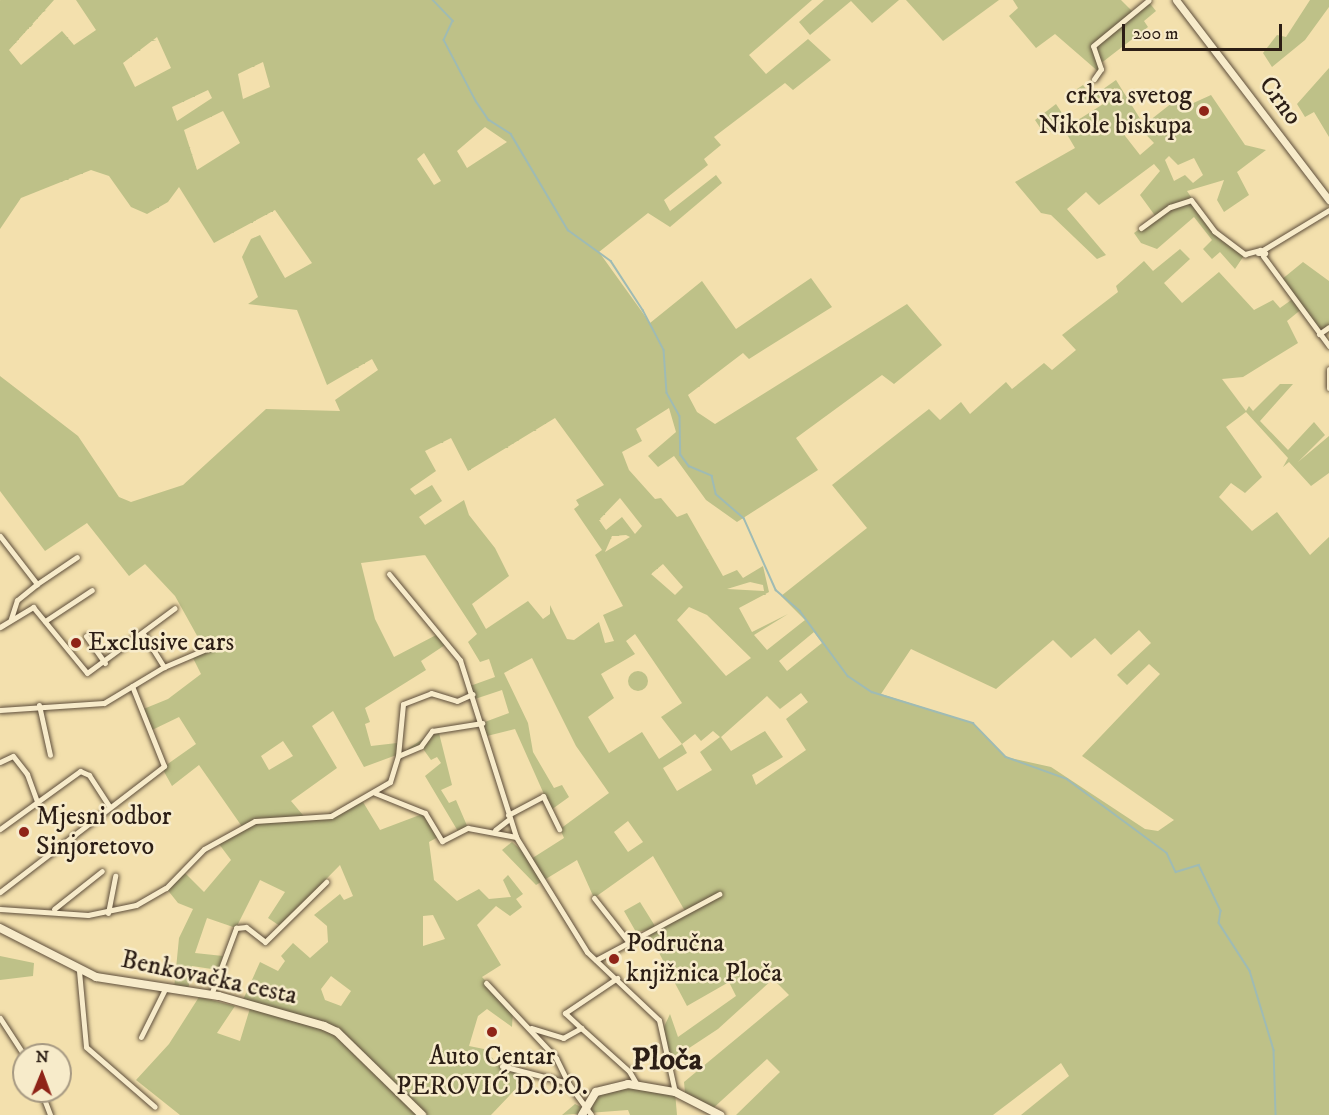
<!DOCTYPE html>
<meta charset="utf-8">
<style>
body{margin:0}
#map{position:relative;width:1329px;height:1115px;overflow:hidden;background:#f3e0ad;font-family:"IM FELL DW Pica",serif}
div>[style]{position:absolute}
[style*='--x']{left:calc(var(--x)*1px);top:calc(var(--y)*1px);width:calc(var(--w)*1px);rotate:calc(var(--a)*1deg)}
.green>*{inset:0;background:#bec188}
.round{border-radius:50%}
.stream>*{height:1.5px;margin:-0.75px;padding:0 0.75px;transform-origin:0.75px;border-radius:0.75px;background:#9fbbb4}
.roads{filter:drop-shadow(0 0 2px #5e4e3b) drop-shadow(0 0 2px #5e4e3b)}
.minor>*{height:5px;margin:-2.5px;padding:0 2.5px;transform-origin:2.5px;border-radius:2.5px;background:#f7ebca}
.tertiary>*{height:7px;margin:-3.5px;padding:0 3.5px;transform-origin:3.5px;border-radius:3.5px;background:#f7ebca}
.secondary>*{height:8px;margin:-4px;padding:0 4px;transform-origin:4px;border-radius:4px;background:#f7ebca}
.dots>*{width:16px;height:16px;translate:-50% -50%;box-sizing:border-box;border:3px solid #f7ebca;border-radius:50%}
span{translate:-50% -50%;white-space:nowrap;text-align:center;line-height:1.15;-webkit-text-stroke:5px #f7ebca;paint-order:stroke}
.poi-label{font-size:26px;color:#2c1e15}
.right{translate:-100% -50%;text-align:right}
.left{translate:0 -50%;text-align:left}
.street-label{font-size:26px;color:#2c1e15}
.district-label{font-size:32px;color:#2c1e15;font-weight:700}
.north{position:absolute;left:12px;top:1043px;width:60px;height:60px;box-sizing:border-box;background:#f7ebca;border:2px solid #a69982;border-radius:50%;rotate:1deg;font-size:16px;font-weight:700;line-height:24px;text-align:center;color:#2c1e15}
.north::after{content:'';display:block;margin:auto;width:21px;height:27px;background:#8f2418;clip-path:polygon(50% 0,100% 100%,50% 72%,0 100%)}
.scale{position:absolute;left:1122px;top:24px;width:160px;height:27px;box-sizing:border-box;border:3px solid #2c1e15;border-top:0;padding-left:8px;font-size:18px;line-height:21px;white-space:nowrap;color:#2c1e15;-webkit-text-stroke:4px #f7ebca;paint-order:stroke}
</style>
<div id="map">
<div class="green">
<i style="clip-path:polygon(evenodd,0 0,54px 0,9px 50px,21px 65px,62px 31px,74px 45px,96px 30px,76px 0,812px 0,749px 55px,766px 74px,808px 39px,831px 60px,793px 90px,785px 83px,714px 137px,721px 145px,704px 159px,708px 165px,664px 200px,670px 211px,716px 175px,722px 183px,670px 227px,648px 213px,599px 252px,650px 323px,702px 281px,736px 329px,811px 278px,832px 307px,749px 359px,743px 353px,688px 395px,697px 412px,715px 424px,907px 304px,942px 345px,894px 384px,882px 375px,796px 438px,818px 470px,737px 522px,706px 500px,674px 456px,658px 467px,648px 456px,676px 432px,669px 408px,636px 429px,642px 441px,622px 452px,629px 470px,655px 499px,661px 498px,677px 517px,687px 513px,723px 576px,737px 570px,743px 578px,763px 566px,769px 592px,739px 608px,752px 632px,788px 614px,754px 635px,767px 650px,805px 620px,781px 596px,867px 528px,832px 485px,929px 409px,940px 420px,961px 402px,970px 414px,1006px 382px,1012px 389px,1044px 363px,1052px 370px,1076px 350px,1062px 335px,1118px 292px,1116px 286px,1144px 261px,1153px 271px,1180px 249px,1190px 259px,1164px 283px,1182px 303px,1219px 272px,1254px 310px,1273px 300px,1280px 308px,1294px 298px,1281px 280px,1303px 262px,1329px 281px,1329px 327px,1319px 334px,1303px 308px,1287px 321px,1298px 343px,1243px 377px,1222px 379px,1246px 411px,1249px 406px,1253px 411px,1280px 384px,1293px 384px,1260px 421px,1288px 450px,1314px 422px,1325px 435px,1298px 462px,1329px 436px,1329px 473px,1311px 486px,1289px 462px,1283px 467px,1288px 458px,1246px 412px,1226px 427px,1262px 477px,1245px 493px,1231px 483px,1219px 497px,1252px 531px,1277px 512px,1310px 555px,1329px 537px,1329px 1115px,1021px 1115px,1069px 1076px,1061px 1063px,993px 1115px,736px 1115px,780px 1072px,767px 1059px,710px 1111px,685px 1093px,684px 1082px,789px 995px,773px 979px,718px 1029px,671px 1060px,663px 1029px,670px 1014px,678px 1037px,736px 996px,729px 982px,687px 1006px,647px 930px,636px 932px,624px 911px,640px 902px,655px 926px,685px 911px,653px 856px,594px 898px,577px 860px,536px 885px,502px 850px,512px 842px,531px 859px,564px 838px,560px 829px,609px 793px,576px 746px,532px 658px,504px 673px,528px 723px,533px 752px,554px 788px,562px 785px,569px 797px,551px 810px,515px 729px,487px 736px,482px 723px,509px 713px,502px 690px,475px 699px,470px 686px,495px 677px,489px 659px,480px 662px,468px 642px,477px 634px,425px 555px,361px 563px,375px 619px,394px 657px,440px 633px,448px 643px,421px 661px,426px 670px,365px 708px,370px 722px,365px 724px,371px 746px,397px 743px,403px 752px,438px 729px,452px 785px,441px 790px,449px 803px,456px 800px,468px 828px,459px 833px,425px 776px,441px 763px,437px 757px,431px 760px,421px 746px,364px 767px,333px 711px,312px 726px,337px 768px,291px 801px,308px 821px,363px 802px,380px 830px,425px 813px,438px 837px,429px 842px,434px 880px,457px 901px,479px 889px,489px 899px,511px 897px,503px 880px,508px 875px,523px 894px,516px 899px,522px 907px,510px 916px,496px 906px,477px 925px,501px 965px,482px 977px,513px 1011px,512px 1027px,487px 1009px,478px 1016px,469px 1046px,484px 1049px,503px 1070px,529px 1075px,491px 1115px,180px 1115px,136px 1080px,169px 1044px,199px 997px,235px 1006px,217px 1033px,240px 1041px,251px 1005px,242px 1002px,260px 962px,278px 971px,285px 961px,281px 956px,293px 943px,310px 958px,328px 942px,327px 926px,314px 915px,340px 894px,344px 900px,353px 896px,340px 865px,280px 926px,268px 918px,285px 892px,260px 880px,236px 928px,207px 918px,195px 953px,223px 956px,218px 970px,192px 966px,188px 991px,174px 989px,179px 938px,193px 909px,178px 903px,166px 888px,181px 869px,204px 892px,231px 860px,219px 844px,243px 828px,199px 765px,172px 786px,162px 768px,196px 744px,179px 717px,150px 731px,141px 710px,168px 699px,201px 674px,192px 656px,205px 650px,175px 596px,145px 564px,129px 576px,87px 523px,45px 551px,0 491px,0 376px,78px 436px,119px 497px,131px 502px,183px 485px,266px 409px,340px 411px,335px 400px,378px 370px,372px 359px,327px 385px,297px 310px,248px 304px,258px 297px,242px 257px,251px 239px,260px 235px,285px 278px,312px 263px,275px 210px,214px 243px,179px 187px,168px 202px,147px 214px,131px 207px,109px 176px,91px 170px,21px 198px,0 229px,0 0,157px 37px,171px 68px,135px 87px,123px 63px,157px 37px,0 0,263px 62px,270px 87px,243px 99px,238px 74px,263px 62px,0 0,208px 90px,212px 98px,177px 121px,172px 107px,208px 90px,0 0,223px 111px,240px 143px,197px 170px,184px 130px,223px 111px,0 0,485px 127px,507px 142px,467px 168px,457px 151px,485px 127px,0 0,424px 153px,441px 181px,434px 185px,417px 159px,424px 153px,0 0,555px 418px,604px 485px,576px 500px,579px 505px,574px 509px,602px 550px,595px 555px,623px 606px,603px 615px,614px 641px,605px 643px,599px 622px,574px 640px,567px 639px,550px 605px,550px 614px,543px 619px,528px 601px,486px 629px,472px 604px,509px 576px,495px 548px,469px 515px,464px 500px,425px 525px,419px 517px,442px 501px,432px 485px,415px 495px,410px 489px,436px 471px,425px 451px,451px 438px,468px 471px,555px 418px,0 0,620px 498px,642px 526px,635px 534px,622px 517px,606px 530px,599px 520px,620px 498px,0 0,612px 536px,626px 535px,630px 537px,605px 552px,612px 536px,0 0,663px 564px,683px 587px,675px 595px,651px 574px,663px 564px,0 0,750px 582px,763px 585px,764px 591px,727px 589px,750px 582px,0 0,689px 607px,707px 615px,751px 658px,726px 676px,677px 620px,689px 607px,0 0,1139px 630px,1151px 643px,1117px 675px,1127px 685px,1149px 664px,1160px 674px,1082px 756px,1174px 820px,1158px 831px,1145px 829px,1051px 767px,1006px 757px,973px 723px,881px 694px,911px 649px,996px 689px,1053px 640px,1071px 658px,1095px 638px,1111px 655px,1139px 630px,0 0,814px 632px,822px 643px,787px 671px,779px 661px,814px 632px,0 0,635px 634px,682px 703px,661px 717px,682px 744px,659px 759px,642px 732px,609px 753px,588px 717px,614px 698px,601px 674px,635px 654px,626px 641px,635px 634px,0 0,801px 693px,808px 702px,786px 719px,806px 750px,756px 785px,752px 775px,783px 757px,765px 731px,731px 751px,721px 737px,767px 696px,780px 709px,801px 693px,0 0,713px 731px,720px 737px,700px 752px,712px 770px,677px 791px,663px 768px,687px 753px,682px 744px,695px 734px,701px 741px,713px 731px,0 0,283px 741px,293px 756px,269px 770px,261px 756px,283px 741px,0 0,628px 821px,643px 842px,628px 852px,614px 832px,628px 821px,0 0,433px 915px,445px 939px,423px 946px,423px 916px,433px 915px,0 0,331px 976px,351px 991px,341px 1006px,325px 1000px,321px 989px,331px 976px)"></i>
<i style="clip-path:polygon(824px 0,899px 0,872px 23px,851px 1px,810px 35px,799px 22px)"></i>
<i style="clip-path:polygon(906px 0,999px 0,943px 41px)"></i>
<i style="clip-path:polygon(1013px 0,1121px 0,1134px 13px,1148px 1px,1156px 11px,1144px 21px,1148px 27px,1100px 64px,1100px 73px,1055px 34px,1036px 48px,1009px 16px,1018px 8px)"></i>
<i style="clip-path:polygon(1310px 0,1329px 0,1329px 7px,1305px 40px,1272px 67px,1263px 53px,1277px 35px,1286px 37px)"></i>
<i style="clip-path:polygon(1329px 68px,1329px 137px,1314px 112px,1305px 117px,1297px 104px)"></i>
<i style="clip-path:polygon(evenodd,1116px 80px,1144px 125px,1182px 95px,1189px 105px,1211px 95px,1245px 145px,1266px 150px,1237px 172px,1249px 195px,1224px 212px,1217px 200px,1224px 180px,1187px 191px,1214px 231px,1245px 254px,1235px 269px,1220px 252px,1212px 259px,1203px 249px,1212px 240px,1194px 217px,1157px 249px,1141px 243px,1134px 233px,1156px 217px,1140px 195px,1160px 171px,1154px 164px,1099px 205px,1086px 192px,1067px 209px,1106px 255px,1097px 259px,1051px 215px,1041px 213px,1015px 182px,1075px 148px,1065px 131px,1043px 132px,1035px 120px,1056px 104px,1070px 125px,1119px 94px,1115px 88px,1088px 105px,1077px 89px,1083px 85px,1092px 97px,1116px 80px,1135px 123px,1154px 143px,1140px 155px,1122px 132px,1135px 123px,1116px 80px,1169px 156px,1178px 165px,1194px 158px,1203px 175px,1193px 183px,1185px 175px,1174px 181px,1165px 160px,1169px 156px)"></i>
<i class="round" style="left:628px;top:671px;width:20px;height:20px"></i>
<i style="clip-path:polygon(0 956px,34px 963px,33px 976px,0 980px)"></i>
<i style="clip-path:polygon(615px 1085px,675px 1092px,677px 1115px,630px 1115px,628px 1110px,562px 1115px,575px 1104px,585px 1109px,590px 1099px)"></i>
</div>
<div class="stream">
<i style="--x:433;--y:0;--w:29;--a:46"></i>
<i style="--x:453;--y:21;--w:21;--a:115"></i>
<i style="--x:444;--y:40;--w:69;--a:62.3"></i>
<i style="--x:476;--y:101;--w:23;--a:56"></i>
<i style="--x:489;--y:120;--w:26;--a:32"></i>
<i style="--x:511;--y:134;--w:112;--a:59.3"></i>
<i style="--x:568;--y:230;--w:53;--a:35.8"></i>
<i style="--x:611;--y:261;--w:59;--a:56.9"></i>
<i style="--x:643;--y:310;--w:45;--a:62.3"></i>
<i style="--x:664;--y:350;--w:43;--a:86"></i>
<i style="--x:667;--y:393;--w:26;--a:61"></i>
<i style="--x:680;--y:416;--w:39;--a:89"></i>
<i style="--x:681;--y:455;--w:14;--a:54"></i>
<i style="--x:689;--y:466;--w:25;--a:23"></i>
<i style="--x:712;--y:476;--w:18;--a:77"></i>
<i style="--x:716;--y:494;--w:37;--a:41"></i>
<i style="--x:744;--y:518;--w:79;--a:66"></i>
<i style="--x:776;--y:590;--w:32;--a:41"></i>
<i style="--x:800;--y:611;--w:81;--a:53.6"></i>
<i style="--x:848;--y:676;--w:29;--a:34"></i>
<i style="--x:872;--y:692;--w:106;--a:17.1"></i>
<i style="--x:973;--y:723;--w:47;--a:45.9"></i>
<i style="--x:1006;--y:757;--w:65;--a:19.8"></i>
<i style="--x:1067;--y:779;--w:124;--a:36.5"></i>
<i style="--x:1167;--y:853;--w:21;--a:65"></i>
<i style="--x:1176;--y:872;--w:24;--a:-17"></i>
<i style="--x:1199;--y:865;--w:51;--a:64.4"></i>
<i style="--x:1221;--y:911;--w:12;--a:99"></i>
<i style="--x:1219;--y:923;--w:57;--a:57.1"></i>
<i style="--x:1250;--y:971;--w:83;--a:73.1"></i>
<i style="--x:1274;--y:1050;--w:65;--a:88.2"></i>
</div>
<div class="roads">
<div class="minor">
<i style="--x:1094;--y:79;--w:12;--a:-55"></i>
<i style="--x:1101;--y:69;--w:24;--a:-109"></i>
<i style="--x:1093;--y:46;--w:72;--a:-39.4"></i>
<i style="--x:1141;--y:228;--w:36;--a:-36"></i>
<i style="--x:1170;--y:207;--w:22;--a:-18"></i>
<i style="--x:1191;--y:200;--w:39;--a:53"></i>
<i style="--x:1214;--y:231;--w:39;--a:37"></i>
<i style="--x:1245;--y:254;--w:16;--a:-15"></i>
<i style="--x:1260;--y:250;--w:6;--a:31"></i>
<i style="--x:1265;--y:253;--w:7;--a:180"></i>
<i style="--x:1263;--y:250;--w:77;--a:-31.2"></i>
<i style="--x:1263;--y:256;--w:112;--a:53.7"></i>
<i style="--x:1319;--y:334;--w:12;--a:-35"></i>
<i style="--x:1329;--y:369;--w:19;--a:90"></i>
<i style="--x:0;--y:536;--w:61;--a:52.4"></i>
<i style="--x:37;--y:584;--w:26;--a:141"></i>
<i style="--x:17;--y:600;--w:20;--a:108"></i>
<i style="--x:389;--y:574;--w:112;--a:50.5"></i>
<i style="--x:460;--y:660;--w:186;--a:72.4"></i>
<i style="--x:516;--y:837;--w:135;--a:58.3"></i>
<i style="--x:587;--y:952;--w:99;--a:43.4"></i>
<i style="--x:659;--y:1020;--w:74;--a:77.5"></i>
<i style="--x:37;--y:584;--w:48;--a:-34"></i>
<i style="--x:45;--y:621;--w:56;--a:-33.4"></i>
<i style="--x:0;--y:627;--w:39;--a:-31"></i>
<i style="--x:33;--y:607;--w:85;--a:50.7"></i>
<i style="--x:87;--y:673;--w:109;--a:-36.5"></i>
<i style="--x:144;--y:635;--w:38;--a:58"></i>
<i style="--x:86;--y:636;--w:33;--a:55"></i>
<i style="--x:39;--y:705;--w:51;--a:77.6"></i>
<i style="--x:0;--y:710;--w:104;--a:-3.9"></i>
<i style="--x:104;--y:703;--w:70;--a:-31"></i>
<i style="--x:164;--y:667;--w:51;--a:-23.1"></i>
<i style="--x:398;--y:756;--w:52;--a:-84.5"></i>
<i style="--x:403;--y:704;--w:30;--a:-21"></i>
<i style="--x:431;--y:693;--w:27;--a:17"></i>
<i style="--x:457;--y:701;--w:17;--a:-24"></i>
<i style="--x:0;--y:762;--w:14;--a:-25"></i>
<i style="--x:13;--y:756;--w:23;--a:52"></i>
<i style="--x:27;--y:774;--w:29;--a:70"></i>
<i style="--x:375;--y:793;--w:54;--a:21.8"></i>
<i style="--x:425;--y:813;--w:33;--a:59"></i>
<i style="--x:442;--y:841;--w:29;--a:-27"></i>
<i style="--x:468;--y:828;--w:49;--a:10.6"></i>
<i style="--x:508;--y:815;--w:40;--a:-28"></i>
<i style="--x:543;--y:796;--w:37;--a:64"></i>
<i style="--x:0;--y:829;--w:99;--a:-35.9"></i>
<i style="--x:80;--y:771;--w:10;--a:24"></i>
<i style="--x:89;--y:775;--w:37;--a:57"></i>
<i style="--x:495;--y:830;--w:18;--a:-38"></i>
<i style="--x:0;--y:892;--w:207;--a:-37.5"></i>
<i style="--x:164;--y:766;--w:86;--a:-111.8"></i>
<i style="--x:594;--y:898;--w:53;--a:51.8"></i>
<i style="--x:0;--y:909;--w:88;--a:3.9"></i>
<i style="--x:88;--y:915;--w:49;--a:-11.8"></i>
<i style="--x:136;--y:905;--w:34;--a:-30"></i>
<i style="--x:166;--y:888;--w:54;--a:-45.7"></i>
<i style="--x:204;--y:849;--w:58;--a:-28.8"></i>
<i style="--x:255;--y:821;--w:76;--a:-3.8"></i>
<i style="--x:331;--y:816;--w:68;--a:-30"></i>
<i style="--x:390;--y:782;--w:27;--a:-73"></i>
<i style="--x:398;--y:756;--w:25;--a:-23"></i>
<i style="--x:421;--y:746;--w:19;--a:-54"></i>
<i style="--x:432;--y:731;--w:51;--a:-9.1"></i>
<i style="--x:54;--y:909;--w:61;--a:-38.4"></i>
<i style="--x:108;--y:913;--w:38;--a:-79"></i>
<i style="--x:596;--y:960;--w:140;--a:-28.2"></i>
<i style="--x:79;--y:971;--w:76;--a:84.7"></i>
<i style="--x:86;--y:1047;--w:91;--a:41"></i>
<i style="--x:486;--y:983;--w:103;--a:47"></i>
<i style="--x:556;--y:1058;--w:28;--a:64"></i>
<i style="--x:211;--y:995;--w:72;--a:-69.5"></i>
<i style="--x:236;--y:928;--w:10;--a:-6"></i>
<i style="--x:246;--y:927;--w:24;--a:38"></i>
<i style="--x:265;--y:942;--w:86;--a:-44.5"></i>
<i style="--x:0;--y:1018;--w:44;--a:57"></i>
<i style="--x:531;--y:1028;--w:34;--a:17"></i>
<i style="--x:563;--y:1038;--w:21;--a:-29"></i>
<i style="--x:581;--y:1028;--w:64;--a:41.9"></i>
<i style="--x:629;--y:1071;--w:16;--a:60"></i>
<i style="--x:581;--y:1028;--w:22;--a:-137"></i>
<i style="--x:565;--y:1013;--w:63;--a:-33.9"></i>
<i style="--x:141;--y:1037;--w:56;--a:-63.4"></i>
<i style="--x:502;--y:1066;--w:68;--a:14.4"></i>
<i style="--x:568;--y:1083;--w:39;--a:54"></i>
<i style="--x:41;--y:1091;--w:26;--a:69"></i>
</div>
<div class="tertiary">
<i style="--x:1176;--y:0;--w:252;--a:52.6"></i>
</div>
<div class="secondary">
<i style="--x:0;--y:928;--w:108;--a:27"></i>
<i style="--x:96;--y:977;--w:124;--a:8.8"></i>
<i style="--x:219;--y:996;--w:109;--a:15.9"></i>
<i style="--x:324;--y:1026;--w:14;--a:25"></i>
<i style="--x:337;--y:1032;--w:119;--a:44.3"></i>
<i style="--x:582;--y:1115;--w:27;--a:-59"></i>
<i style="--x:596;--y:1092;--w:33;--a:-14"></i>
<i style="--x:628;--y:1084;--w:48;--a:9.7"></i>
<i style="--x:675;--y:1092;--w:51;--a:27.1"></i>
</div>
</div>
<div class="dots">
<i style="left:1204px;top:111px;background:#8f2418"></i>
<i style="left:76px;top:643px;background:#8f2418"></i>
<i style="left:24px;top:832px;background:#8f2418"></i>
<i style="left:614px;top:959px;background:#8f2418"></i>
<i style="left:492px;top:1032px;background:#8f2418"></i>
</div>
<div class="poi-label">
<span class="right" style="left:1192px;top:111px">crkva svetog<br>Nikole biskupa</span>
<span class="left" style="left:88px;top:643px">Exclusive cars</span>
<span class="left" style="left:36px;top:832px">Mjesni odbor<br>Sinjoretovo</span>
<span class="left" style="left:626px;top:959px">Područna<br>knjižnica Ploča</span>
<span style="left:492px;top:1072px">Auto Centar<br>PEROVIĆ D.O.O.</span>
</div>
<div class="street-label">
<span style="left:1280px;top:101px;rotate:53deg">Crno</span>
<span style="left:209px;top:978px;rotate:12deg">Benkovačka cesta</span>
</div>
<div class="district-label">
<span style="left:667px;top:1060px">Ploča</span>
</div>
<div class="north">N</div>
<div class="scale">200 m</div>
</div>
